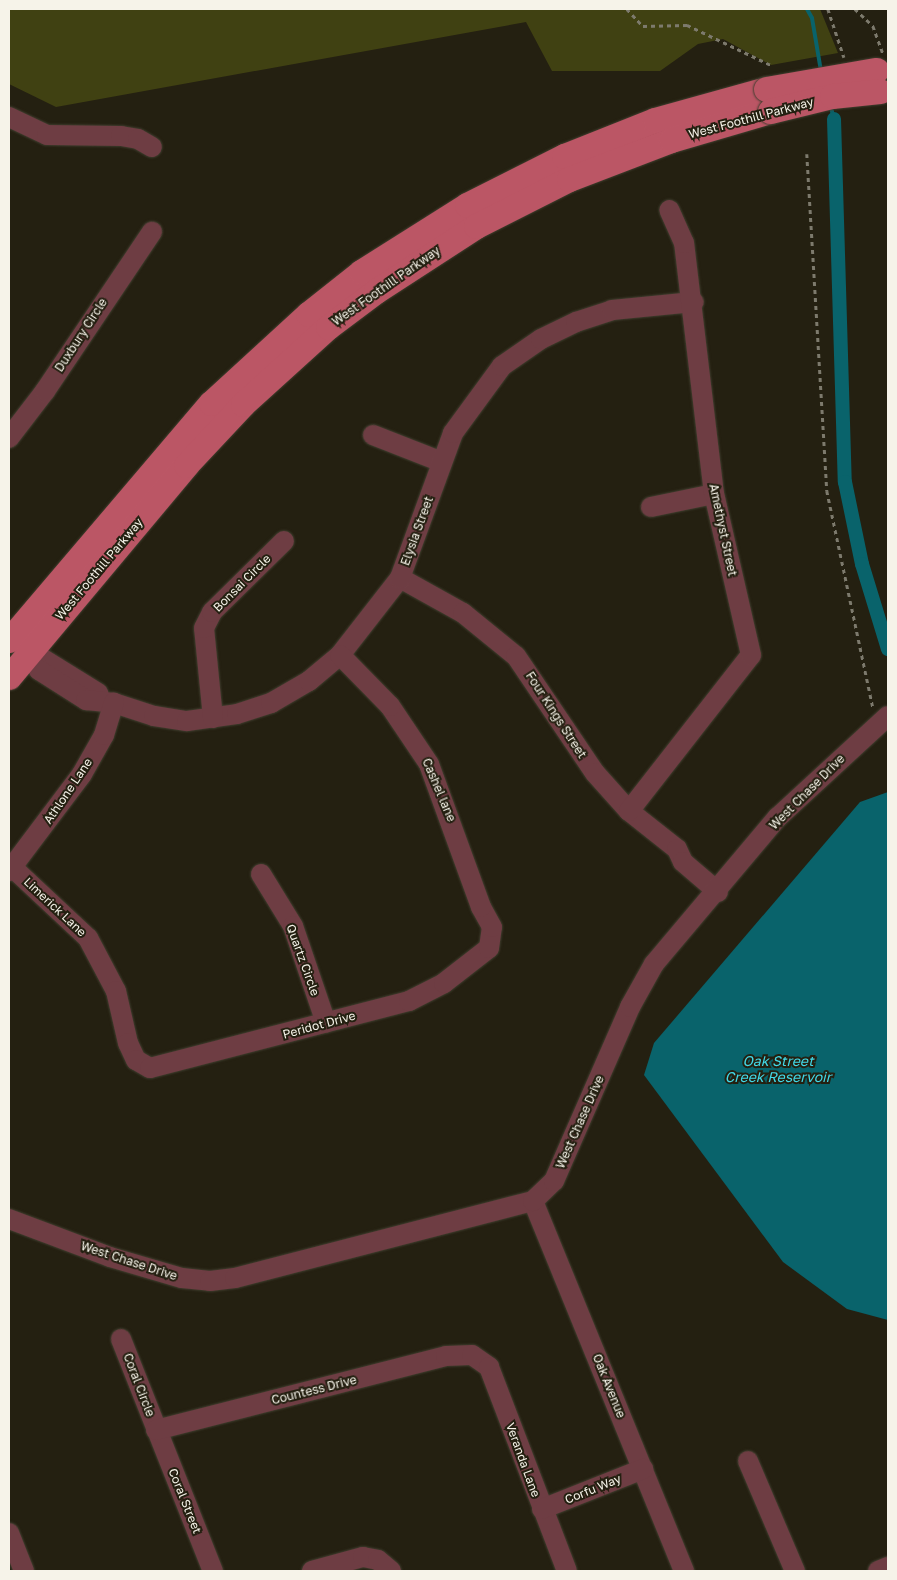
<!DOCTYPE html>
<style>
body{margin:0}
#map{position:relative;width:897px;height:1580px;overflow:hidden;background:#242011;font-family:"Golos Text",sans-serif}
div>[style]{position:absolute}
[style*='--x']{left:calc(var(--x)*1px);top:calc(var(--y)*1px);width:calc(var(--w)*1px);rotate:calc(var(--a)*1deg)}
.green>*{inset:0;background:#404112}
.water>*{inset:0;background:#09636b}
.stream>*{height:4px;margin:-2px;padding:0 2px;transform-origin:2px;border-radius:2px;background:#09636b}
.canal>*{height:14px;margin:-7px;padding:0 7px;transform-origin:7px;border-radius:7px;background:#09636b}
.path>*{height:2.5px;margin-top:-1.25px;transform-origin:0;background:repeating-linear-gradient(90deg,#7d7a6d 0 4px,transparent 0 8px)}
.roads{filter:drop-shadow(0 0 1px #413e2f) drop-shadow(0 0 1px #413e2f)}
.minor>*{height:20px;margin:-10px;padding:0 10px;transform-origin:10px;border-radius:10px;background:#6e3d43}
.major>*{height:25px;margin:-12.5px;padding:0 12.5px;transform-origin:12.5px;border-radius:12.5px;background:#bb5665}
.bridges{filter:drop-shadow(0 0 1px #413e2f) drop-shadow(0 0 1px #413e2f)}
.major-bridge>*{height:25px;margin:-12.5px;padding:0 12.5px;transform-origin:12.5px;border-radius:12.5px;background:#bb5665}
span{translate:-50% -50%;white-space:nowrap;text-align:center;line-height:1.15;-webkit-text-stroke:4px #242011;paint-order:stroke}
.street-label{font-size:12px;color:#f6f3e9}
.water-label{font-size:14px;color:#42dae9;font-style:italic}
.frame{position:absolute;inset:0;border:10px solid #f6f3e9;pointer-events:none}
</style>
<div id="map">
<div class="green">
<i style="clip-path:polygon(9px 9px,820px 9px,838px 53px,771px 65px,723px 39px,698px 44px,660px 71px,552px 71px,526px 22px,56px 107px,9px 84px)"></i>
</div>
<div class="water">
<i style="clip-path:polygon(888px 792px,888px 1320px,847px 1309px,783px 1262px,644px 1075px,654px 1043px,860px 802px)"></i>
</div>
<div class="stream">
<i style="--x:807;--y:9;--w:10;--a:61"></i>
<i style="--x:812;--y:18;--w:54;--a:80.4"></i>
<i style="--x:830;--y:104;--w:16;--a:75"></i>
</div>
<div class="canal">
<i style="--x:834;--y:119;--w:363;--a:88.3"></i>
<i style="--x:845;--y:482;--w:84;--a:78.3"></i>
<i style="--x:862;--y:564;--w:89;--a:73"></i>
</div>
<div class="path">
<i style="--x:627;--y:9;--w:23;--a:47"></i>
<i style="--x:643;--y:26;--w:44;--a:-1.3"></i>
<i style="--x:687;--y:25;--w:93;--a:25.5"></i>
<i style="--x:828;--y:9;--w:51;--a:71.6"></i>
<i style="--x:855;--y:9;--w:25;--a:43"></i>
<i style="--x:873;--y:26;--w:29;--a:70"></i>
<i style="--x:807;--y:154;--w:338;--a:86.6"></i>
<i style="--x:827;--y:491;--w:222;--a:78"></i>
</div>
<div class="roads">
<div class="minor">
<i style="--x:9;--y:117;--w:42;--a:25.3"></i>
<i style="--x:47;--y:135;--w:74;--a:0.8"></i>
<i style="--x:121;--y:136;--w:17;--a:10"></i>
<i style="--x:138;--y:139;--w:16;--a:30"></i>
<i style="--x:373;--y:435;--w:74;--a:21.4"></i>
<i style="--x:9;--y:438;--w:59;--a:-52.5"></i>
<i style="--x:45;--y:391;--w:192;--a:-56.1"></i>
<i style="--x:651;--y:507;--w:64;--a:-11.7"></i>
<i style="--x:400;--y:578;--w:72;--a:29.1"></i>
<i style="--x:463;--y:613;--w:68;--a:39.1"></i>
<i style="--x:516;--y:656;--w:141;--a:56"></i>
<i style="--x:595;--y:773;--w:51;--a:48.2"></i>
<i style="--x:629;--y:811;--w:61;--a:38.4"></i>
<i style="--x:677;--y:849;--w:14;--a:65"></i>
<i style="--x:683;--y:862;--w:46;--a:40.6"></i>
<i style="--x:27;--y:649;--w:84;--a:31.8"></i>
<i style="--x:30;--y:651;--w:21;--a:65"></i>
<i style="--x:39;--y:670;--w:56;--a:32.6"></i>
<i style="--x:86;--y:700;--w:28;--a:6"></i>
<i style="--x:114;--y:703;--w:42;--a:18"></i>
<i style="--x:154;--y:716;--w:33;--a:9"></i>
<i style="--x:187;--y:721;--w:50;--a:-8"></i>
<i style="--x:237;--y:714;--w:36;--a:-18"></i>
<i style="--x:271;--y:703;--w:44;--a:-30.1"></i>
<i style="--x:309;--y:681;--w:40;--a:-40"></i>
<i style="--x:340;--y:655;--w:98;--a:-52.1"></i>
<i style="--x:400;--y:578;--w:154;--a:-69.9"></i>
<i style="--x:453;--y:433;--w:83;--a:-53.8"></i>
<i style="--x:502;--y:366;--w:47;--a:-34.7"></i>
<i style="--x:541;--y:339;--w:39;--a:-26"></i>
<i style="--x:576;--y:322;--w:38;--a:-18"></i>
<i style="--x:612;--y:310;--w:82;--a:-5.6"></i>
<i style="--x:213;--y:718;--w:90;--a:-95.7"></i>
<i style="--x:204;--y:628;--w:18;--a:-63"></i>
<i style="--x:212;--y:612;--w:101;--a:-44.6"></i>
<i style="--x:629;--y:811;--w:198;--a:-52"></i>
<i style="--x:751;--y:655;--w:165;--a:-102.9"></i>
<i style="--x:714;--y:494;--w:253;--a:-96.8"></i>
<i style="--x:684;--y:243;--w:36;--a:-114"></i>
<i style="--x:12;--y:867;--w:104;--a:43.1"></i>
<i style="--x:88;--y:938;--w:60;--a:62.2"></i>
<i style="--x:116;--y:991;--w:53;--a:77"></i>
<i style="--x:128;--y:1043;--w:19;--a:65"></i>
<i style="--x:136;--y:1060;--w:16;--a:30"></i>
<i style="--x:150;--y:1068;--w:268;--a:-14.5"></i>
<i style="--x:409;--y:1001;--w:39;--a:-27"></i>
<i style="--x:444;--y:983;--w:57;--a:-37.9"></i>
<i style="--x:489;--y:948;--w:21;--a:-82"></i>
<i style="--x:492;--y:927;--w:23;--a:-119"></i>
<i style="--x:481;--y:907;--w:152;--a:-110"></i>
<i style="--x:429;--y:764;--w:70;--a:-123.9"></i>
<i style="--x:390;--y:706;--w:71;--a:-134.4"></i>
<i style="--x:9;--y:871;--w:121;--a:-53"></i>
<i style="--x:82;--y:774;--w:45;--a:-60.6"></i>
<i style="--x:104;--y:735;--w:34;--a:-73"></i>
<i style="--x:261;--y:874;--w:61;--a:58.4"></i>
<i style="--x:293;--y:926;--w:102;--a:71.2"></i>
<i style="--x:533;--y:1201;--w:400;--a:67.8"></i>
<i style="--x:9;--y:1219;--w:108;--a:20.6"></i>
<i style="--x:110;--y:1257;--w:75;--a:16.3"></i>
<i style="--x:182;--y:1278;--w:28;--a:6"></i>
<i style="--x:210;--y:1281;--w:25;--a:-7"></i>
<i style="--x:235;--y:1278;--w:308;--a:-14.5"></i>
<i style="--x:533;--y:1201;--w:29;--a:-44"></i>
<i style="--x:554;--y:1181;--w:190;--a:-66.4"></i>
<i style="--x:630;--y:1007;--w:49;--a:-60.8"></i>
<i style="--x:654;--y:964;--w:192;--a:-49.9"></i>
<i style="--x:778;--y:817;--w:149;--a:-42.6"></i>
<i style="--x:121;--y:1339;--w:250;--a:68.4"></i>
<i style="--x:156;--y:1430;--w:299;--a:-14.3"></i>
<i style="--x:446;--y:1356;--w:26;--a:-2"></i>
<i style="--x:472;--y:1355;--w:21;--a:35"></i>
<i style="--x:489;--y:1367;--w:218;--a:69.1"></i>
<i style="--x:748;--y:1461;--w:120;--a:66.9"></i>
<i style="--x:542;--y:1509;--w:109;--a:-21.6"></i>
<i style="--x:9;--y:1533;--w:41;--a:68.5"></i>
<i style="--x:312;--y:1571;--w:53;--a:-15.4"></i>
<i style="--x:363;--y:1557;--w:15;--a:11"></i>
<i style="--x:378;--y:1560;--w:17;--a:40"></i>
<i style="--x:878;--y:1571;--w:11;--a:-22"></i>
</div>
<div class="major">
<i style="--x:9;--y:640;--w:311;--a:-49.6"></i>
<i style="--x:211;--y:403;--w:132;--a:-42.5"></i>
<i style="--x:308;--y:314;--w:68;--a:-38.4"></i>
<i style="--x:361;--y:272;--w:125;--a:-32.3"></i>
<i style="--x:467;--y:205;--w:109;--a:-26.8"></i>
<i style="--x:564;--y:156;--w:98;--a:-21.6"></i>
<i style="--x:655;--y:120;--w:115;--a:-15.6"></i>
<i style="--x:9;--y:677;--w:276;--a:-50.1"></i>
<i style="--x:186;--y:465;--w:83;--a:-46.9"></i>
<i style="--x:243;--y:404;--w:115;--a:-42.2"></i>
<i style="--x:328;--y:327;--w:60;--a:-36.9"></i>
<i style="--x:376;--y:291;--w:119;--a:-33"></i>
<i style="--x:476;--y:226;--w:104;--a:-26.8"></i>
<i style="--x:569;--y:179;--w:109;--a:-20.9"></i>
<i style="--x:671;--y:140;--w:103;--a:-16.3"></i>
</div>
</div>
<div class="bridges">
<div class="major-bridge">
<i style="--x:766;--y:89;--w:112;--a:-9.8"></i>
<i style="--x:770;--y:111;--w:64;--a:-13.6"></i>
<i style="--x:832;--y:96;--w:48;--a:-5.9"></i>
</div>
</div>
<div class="street-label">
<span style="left:751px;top:118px;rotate:-15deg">West Foothill Parkway</span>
<span style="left:386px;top:286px;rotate:-35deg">West Foothill Parkway</span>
<span style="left:81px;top:335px;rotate:-57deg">Duxbury Circle</span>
<span style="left:723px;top:530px;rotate:78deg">Amethyst Street</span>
<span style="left:417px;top:531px;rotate:-70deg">Elysia Street</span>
<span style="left:99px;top:569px;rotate:-50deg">West Foothill Parkway</span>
<span style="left:242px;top:583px;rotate:-45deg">Bonsai Circle</span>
<span style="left:556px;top:715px;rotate:57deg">Four Kings Street</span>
<span style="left:439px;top:790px;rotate:67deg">Cashel lane</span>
<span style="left:68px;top:791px;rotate:-56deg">Athlone Lane</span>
<span style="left:807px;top:792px;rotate:-45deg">West Chase Drive</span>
<span style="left:55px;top:907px;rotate:43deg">Limerick Lane</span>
<span style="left:303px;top:960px;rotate:70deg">Quartz Circle</span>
<span style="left:319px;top:1025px;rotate:-15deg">Peridot Drive</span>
<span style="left:580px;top:1122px;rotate:-66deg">West Chase Drive</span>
<span style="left:129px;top:1261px;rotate:18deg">West Chase Drive</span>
<span style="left:139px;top:1385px;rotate:69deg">Coral Circle</span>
<span style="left:609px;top:1386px;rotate:68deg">Oak Avenue</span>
<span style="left:314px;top:1390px;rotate:-14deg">Countess Drive</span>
<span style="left:523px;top:1460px;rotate:70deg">Veranda Lane</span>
<span style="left:593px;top:1489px;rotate:-22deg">Corfu Way</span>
<span style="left:185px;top:1501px;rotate:68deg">Coral Street</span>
</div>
<div class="water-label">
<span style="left:778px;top:1069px">Oak Street<br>Creek Reservoir</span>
</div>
<div class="frame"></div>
</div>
